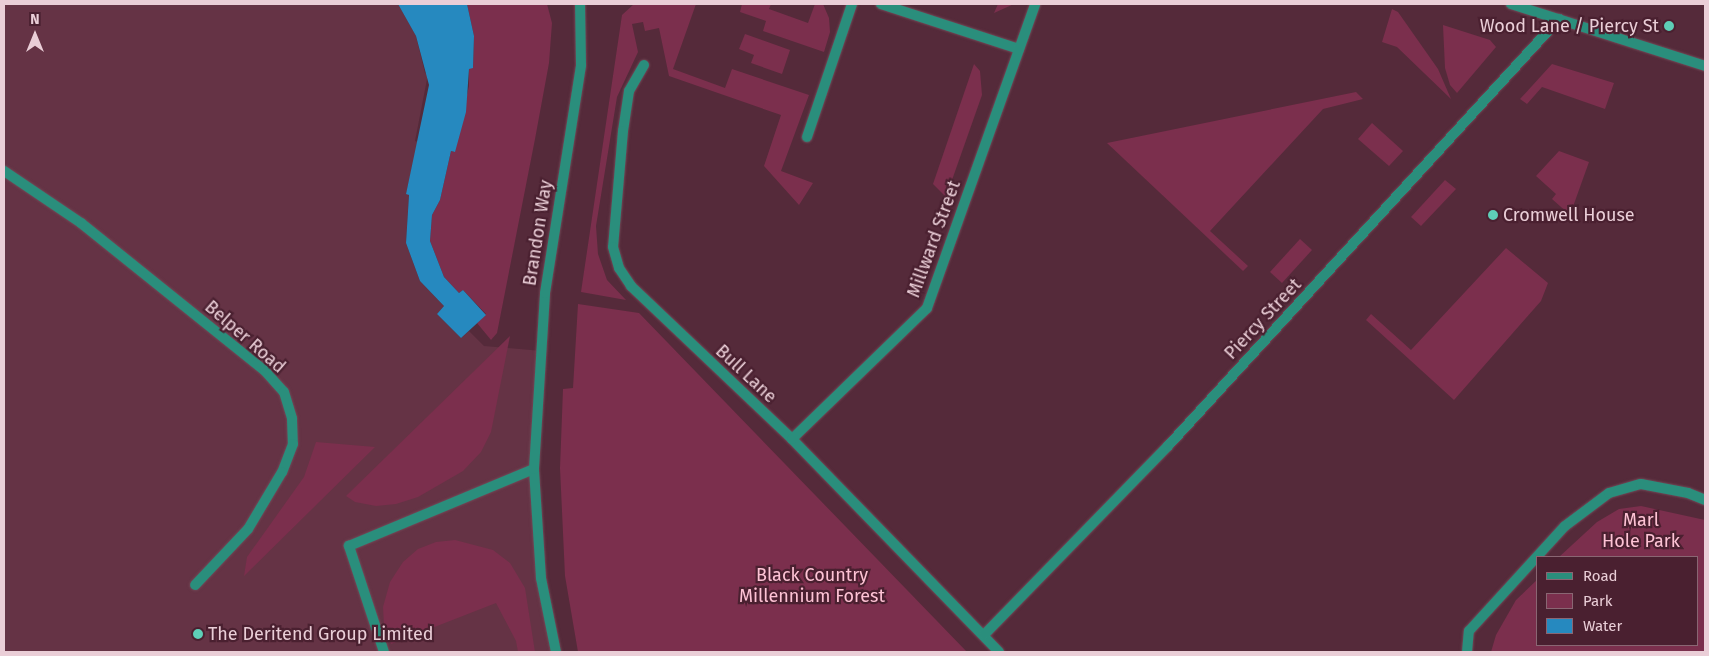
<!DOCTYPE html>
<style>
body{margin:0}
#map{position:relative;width:1709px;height:656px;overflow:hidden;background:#552a3a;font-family:"Fira Sans",sans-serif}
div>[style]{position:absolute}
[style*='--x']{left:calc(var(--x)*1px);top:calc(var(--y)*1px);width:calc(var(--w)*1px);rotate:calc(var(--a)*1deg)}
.built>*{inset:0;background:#653345}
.green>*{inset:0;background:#7b2f4d}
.water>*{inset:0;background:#2689bf}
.roads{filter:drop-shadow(0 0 1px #704856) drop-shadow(0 0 1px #704856)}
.minor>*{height:10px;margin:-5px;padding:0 5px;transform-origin:5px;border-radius:5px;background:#2a8e7c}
.tertiary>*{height:10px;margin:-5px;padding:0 5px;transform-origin:5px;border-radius:5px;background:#2a8e7c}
.dots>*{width:14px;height:14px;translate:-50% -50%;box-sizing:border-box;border:2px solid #4a2030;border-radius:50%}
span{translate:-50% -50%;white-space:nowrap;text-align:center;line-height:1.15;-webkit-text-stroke:4.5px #4a2030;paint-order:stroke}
.poi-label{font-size:18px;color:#eaced7}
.right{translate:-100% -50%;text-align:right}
.left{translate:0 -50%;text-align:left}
.street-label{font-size:18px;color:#eaced7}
.park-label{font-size:18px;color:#fec3d5}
.frame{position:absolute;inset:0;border:5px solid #eaced7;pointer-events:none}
.legend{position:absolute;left:1536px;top:556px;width:162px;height:90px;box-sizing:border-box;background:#4a2030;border:1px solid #8a6673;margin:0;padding:6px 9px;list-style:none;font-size:15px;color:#eaced7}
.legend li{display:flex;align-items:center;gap:10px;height:25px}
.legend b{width:25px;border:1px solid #8a6673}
.north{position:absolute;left:10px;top:10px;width:50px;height:50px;-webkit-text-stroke:4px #4a2030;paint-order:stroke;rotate:0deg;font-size:14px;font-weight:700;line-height:20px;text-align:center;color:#eaced7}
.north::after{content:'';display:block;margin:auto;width:18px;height:22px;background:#eaced7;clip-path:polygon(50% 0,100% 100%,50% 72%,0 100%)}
</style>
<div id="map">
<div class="built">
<i style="clip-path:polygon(4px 4px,398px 4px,416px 36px,425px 73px,428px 74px,415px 141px,418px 142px,406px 194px,409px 194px,406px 243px,420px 281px,444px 306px,437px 314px,461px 338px,469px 331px,484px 346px,542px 351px,534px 469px,541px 578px,556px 652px,4px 652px)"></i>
</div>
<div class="green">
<i style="clip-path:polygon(467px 4px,547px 4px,552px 23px,549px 63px,535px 139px,497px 333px,491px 340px,477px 323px,486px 314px,463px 290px,459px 293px,444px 277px,430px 241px,432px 215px,440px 200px,451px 151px,454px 152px,469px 86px,469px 68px,473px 68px,474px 36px)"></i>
<i style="clip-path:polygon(634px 4px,696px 4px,673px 69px,725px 88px,732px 69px,809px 95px,781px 171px,813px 183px,799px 205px,764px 166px,781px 115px,669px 76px,659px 28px,645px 31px,643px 22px,632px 24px,638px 52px,617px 97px,596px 226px,598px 254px,607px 280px,626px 300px,581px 292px,622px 15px)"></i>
<i style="clip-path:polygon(742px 4px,771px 4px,769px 9px,808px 23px,815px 4px,823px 4px,829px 18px,830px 32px,824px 52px,763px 31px,766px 21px,740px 12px)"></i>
<i style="clip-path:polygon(998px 4px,1014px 4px,994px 13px)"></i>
<i style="clip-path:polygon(1392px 9px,1398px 12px,1438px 69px,1451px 99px,1397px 47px,1382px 42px)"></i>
<i style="clip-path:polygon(1443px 25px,1490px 40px,1496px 47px,1457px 93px,1450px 85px,1445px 68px)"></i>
<i style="clip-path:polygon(745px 34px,790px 50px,782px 74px,751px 63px,754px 55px,739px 49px)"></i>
<i style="clip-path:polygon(974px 64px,980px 71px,982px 95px,946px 197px,933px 184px)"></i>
<i style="clip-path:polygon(1552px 64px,1614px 83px,1605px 109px,1542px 87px,1527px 104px,1520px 99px)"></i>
<i style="clip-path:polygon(1356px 92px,1363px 99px,1323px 109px,1210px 231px,1248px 266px,1243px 271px,1107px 143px)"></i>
<i style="clip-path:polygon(1372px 123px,1403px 151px,1389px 166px,1358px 139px)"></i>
<i style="clip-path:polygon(1559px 151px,1589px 162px,1570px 215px,1552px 199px,1556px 194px,1536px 176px)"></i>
<i style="clip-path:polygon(1445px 180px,1456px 189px,1421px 226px,1411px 217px)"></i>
<i style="clip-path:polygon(1300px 239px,1312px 250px,1282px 283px,1270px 272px)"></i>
<i style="clip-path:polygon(1506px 248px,1548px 283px,1541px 301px,1454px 400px,1366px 320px,1371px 314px,1411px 350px)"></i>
<i style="clip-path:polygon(578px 304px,639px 313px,967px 652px,578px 652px,565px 576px,560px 468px,563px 389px,573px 388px)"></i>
<i style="clip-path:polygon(510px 336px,491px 432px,481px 452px,463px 471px,418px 497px,396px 504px,376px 506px,355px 502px,346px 496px)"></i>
<i style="clip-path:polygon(316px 442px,375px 447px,244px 576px,247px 557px,304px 477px)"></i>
<i style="clip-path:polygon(1641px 506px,1705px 520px,1705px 652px,1491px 652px,1496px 635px,1516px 600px,1538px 579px,1538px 645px,1698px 645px,1698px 557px,1559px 557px,1597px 522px,1619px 509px)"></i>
<i style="clip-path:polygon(455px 540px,493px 550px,510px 563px,525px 588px,535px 652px,518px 652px,516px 641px,496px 603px,391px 644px,384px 625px,383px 607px,390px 582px,403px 562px,418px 549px,436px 542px)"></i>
</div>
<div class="water">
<i style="clip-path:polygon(398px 4px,467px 4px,474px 36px,473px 68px,469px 69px,466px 112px,455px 152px,451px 151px,440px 200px,432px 215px,430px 241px,444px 277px,459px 293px,463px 290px,486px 315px,461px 338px,437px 314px,444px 306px,420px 281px,406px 243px,409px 195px,406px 194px,429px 85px,416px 36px)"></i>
</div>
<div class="roads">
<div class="minor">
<i style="--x:881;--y:4;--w:145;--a:18.1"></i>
<i style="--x:644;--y:65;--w:30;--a:120"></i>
<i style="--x:629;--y:91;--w:40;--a:98.5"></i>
<i style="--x:623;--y:131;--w:116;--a:94.9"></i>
<i style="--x:613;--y:247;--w:22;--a:74"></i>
<i style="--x:619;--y:268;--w:22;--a:56"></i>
<i style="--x:631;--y:286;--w:222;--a:43.5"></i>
<i style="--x:792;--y:439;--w:297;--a:45.8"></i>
<i style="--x:807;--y:137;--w:140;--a:-71.3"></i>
<i style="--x:4;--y:171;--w:93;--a:34"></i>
<i style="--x:81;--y:223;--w:236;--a:38.8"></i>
<i style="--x:265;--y:371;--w:28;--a:48"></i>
<i style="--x:284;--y:392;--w:28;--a:73"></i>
<i style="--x:292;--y:419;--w:25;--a:88"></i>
<i style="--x:293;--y:444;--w:30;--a:111"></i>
<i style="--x:282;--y:472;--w:66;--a:120.8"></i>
<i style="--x:248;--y:529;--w:77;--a:133.4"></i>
<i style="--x:792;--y:439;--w:188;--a:-44.1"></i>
<i style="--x:927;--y:308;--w:323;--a:-70.4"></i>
<i style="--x:984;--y:635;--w:264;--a:-45.8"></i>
<i style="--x:1168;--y:446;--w:579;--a:-47.52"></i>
<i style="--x:384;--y:652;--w:112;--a:-108.3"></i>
<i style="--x:349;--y:546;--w:200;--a:-22.6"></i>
<i style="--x:1467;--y:652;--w:21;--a:-85"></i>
<i style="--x:1469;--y:631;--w:142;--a:-47.6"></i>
<i style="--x:1565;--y:526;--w:55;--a:-36.9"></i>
<i style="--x:1609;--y:493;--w:33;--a:-16"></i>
<i style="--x:1641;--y:484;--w:48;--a:10.8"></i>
<i style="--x:1688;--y:493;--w:18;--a:22"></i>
</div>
<div class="tertiary">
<i style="--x:1511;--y:4;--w:204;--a:17.7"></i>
<i style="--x:556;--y:652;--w:76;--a:-101.5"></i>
<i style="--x:541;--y:578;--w:109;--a:-93.7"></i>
<i style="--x:534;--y:469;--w:176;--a:-86.4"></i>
<i style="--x:545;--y:293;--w:231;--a:-81"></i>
<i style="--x:581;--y:65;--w:61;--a:-90.9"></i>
</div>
</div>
<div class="dots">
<i style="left:1669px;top:26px;background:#5eceb7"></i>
<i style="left:1493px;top:215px;background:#5eceb7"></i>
<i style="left:198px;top:634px;background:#5eceb7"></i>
</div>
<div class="poi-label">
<span class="right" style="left:1659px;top:26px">Wood Lane / Piercy St</span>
<span class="left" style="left:1503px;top:215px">Cromwell House</span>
<span class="left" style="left:208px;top:634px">The Deritend Group Limited</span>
</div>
<div class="street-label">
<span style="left:538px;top:233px;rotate:-81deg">Brandon Way</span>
<span style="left:934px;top:239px;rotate:-70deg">Millward Street</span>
<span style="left:1263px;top:319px;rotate:-47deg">Piercy Street</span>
<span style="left:245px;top:337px;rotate:41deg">Belper Road</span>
<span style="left:746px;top:374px;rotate:43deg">Bull Lane</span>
</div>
<div class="park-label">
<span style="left:1641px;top:531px">Marl<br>Hole Park</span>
<span style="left:812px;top:586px">Black Country<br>Millennium Forest</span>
</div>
<div class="frame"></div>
<ul class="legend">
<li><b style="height:6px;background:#2a8e7c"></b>Road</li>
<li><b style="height:14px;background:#7b2f4d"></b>Park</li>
<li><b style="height:14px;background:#2689bf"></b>Water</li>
</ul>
<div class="north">N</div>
</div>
